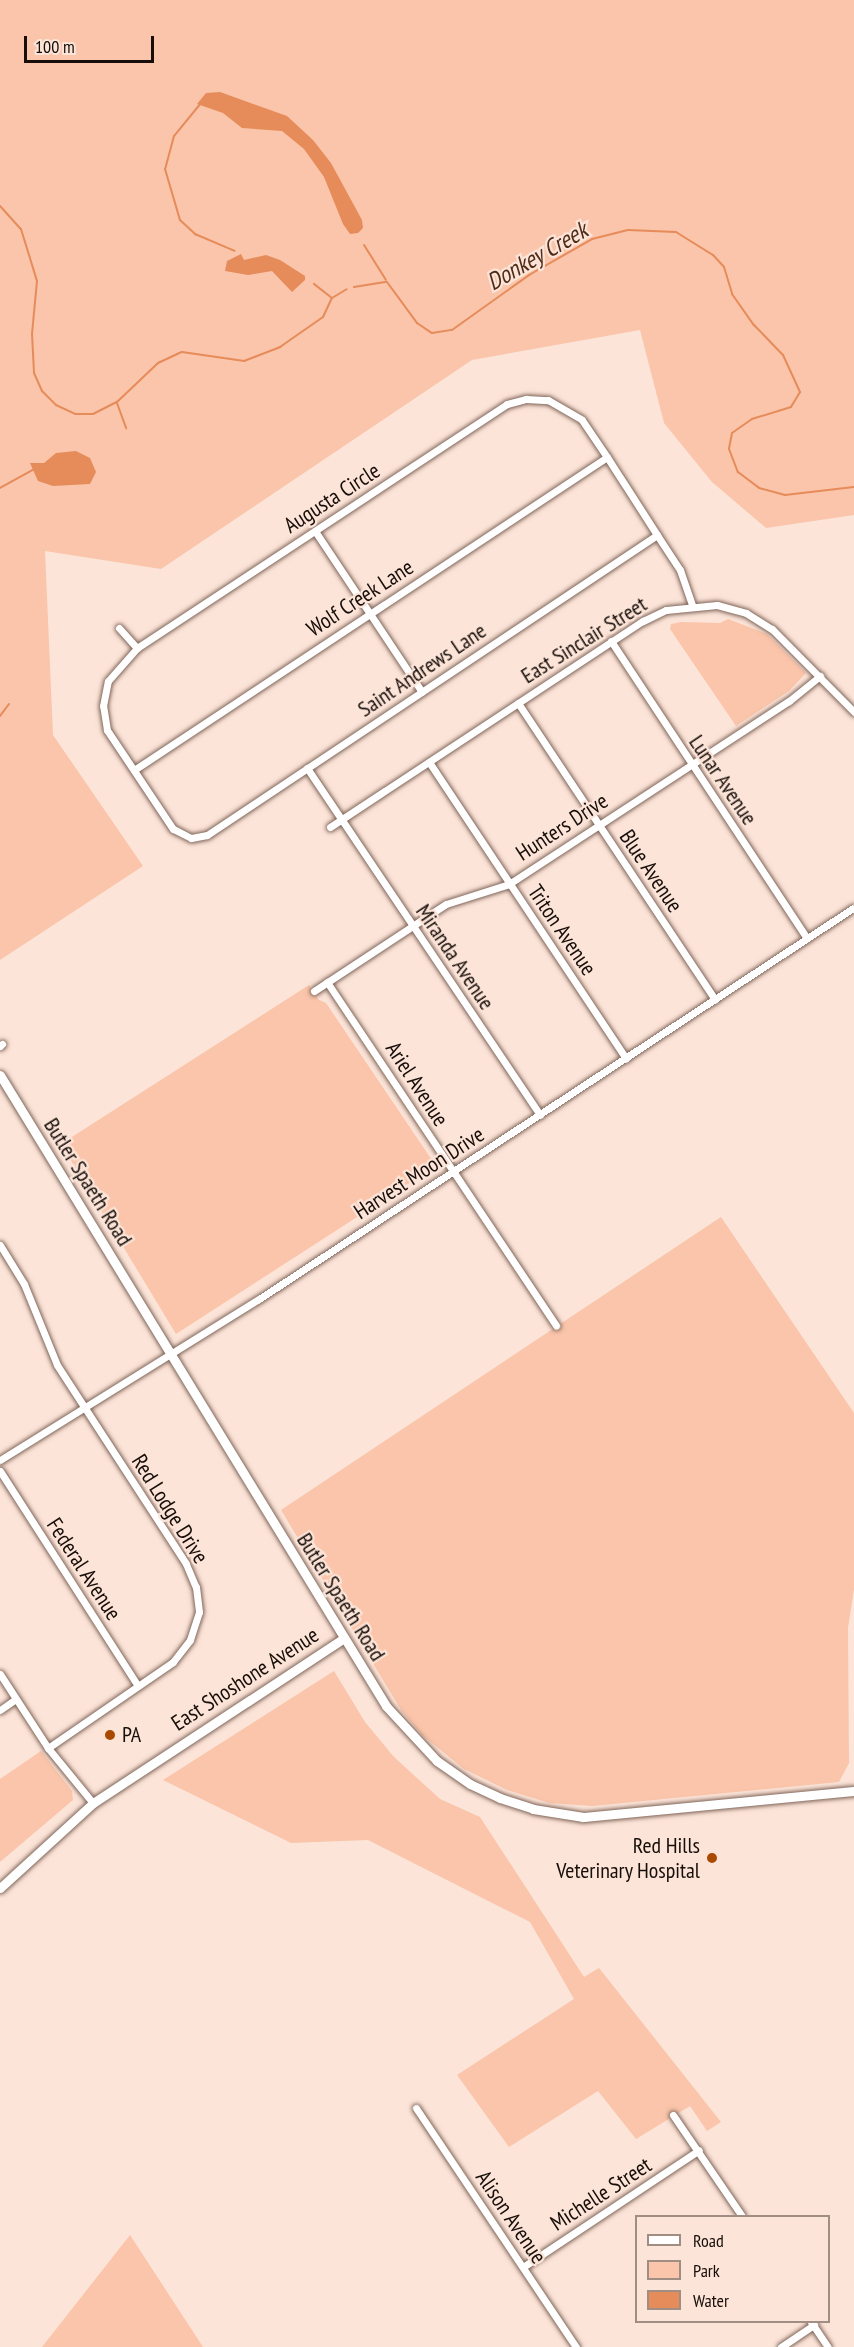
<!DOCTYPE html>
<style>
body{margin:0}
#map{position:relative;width:854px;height:2347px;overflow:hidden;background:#fce4d8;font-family:"PT Sans Narrow",sans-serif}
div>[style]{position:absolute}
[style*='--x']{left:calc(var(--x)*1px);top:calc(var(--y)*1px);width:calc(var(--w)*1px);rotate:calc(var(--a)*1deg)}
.green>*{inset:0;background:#fac5aa}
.water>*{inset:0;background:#e68b5a}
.stream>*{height:2px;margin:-1px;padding:0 1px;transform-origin:1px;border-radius:1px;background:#e68b5a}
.roads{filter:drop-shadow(0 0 2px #80665a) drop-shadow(0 0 2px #80665a)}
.street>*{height:7px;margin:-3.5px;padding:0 3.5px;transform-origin:3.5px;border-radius:3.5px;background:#fff}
.secondary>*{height:9px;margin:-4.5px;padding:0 4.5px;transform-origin:4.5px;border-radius:4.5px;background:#fff}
.dots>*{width:16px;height:16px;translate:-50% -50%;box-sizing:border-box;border:3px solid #fce4d8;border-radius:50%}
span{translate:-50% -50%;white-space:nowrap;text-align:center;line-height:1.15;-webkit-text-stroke:4.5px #fce4d8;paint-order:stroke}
.street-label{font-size:22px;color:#170e09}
.poi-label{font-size:22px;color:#170e09}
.left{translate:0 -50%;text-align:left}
.right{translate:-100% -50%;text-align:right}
.water-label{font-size:24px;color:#502c17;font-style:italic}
.legend{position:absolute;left:635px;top:2215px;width:195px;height:108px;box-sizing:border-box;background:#fce4d8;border:2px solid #a08e85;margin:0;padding:8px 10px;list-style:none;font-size:18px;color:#170e09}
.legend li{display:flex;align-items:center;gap:12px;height:30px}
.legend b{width:30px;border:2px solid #a08e85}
.scale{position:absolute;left:24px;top:36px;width:130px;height:27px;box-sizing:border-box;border:3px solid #170e09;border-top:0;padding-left:8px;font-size:18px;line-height:21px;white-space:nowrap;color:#170e09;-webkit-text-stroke:4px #fce4d8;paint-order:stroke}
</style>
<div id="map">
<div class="green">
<i style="clip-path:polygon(0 0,854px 0,854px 515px,766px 528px,712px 482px,664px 423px,640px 330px,472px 360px,161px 569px,45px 551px,53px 735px,143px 866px,0 960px)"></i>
<i style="clip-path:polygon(728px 619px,767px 634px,806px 673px,789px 691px,736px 726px,670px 629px,671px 624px,681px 622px,720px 623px)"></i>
<i style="clip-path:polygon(309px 985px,319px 1000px,326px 1003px,436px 1166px,176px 1334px,61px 1144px)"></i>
<i style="clip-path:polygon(721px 1217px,854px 1413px,854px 1589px,848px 1628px,849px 1763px,839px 1782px,592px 1806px,549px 1803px,507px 1790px,464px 1769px,422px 1735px,401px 1710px,281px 1510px)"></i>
<i style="clip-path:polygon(334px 1671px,365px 1722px,394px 1757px,440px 1799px,480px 1817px,584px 1977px,599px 1968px,721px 2122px,707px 2131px,690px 2106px,636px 2139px,598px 2091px,509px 2147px,457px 2075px,574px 1999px,530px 1922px,368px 1840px,291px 1843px,163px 1780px)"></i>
<i style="clip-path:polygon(41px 1751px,72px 1791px,73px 1800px,0 1862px,0 1779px)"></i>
<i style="clip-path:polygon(130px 2235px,203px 2347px,42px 2347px)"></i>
</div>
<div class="water">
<i style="clip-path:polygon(220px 92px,287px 116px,313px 140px,331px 163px,362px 220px,363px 228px,358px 233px,350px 234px,343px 224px,324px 177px,304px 149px,282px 131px,242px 128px,223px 113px,197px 104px,206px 93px)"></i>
<i style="clip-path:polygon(241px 254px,244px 260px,266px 255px,280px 260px,305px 276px,305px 280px,292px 292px,272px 271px,248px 275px,225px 271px,227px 261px)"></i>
<i style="clip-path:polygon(76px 451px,90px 458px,96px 472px,90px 484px,53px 486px,38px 481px,30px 463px,44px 463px,56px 453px)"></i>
</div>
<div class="stream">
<i style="--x:201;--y:103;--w:43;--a:129.3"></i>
<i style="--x:174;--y:136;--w:34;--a:105"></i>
<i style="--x:165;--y:169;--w:53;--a:73.6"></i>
<i style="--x:180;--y:220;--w:21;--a:43"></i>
<i style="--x:195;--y:234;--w:43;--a:23"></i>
<i style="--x:0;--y:206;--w:31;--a:48"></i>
<i style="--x:21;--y:229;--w:54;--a:72.9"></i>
<i style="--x:37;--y:281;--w:53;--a:95.4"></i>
<i style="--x:32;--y:334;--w:39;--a:87"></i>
<i style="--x:34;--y:373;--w:20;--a:66"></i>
<i style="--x:42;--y:391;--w:20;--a:45"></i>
<i style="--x:56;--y:405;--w:21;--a:25"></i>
<i style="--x:75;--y:414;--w:18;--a:0"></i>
<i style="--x:93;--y:414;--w:27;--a:-27"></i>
<i style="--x:117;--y:402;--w:57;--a:-43.6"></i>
<i style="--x:158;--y:363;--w:26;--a:-25"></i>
<i style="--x:182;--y:352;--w:63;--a:8.3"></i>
<i style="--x:244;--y:361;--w:39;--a:-21"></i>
<i style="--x:280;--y:347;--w:52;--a:-34.9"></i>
<i style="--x:323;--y:317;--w:21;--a:-65"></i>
<i style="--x:332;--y:298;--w:23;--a:-142"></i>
<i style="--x:364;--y:245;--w:41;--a:57.8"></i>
<i style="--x:354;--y:287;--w:33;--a:-9"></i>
<i style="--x:387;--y:282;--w:51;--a:53.8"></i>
<i style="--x:417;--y:323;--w:18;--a:34"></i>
<i style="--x:432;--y:333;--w:20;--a:-9"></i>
<i style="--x:452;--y:330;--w:95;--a:-35.5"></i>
<i style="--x:529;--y:275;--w:73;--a:-29.7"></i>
<i style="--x:592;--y:239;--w:37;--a:-14"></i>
<i style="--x:628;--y:230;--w:48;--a:2.4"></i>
<i style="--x:676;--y:232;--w:44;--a:31.9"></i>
<i style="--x:713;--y:255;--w:16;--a:47"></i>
<i style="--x:724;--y:267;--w:28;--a:73"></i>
<i style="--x:732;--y:294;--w:38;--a:55"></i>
<i style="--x:754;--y:325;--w:42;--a:46"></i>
<i style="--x:783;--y:355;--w:41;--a:65.3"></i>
<i style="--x:800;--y:392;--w:17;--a:121"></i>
<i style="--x:791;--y:407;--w:41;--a:162.9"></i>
<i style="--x:752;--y:419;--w:24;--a:145"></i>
<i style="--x:732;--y:433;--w:16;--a:101"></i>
<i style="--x:729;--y:449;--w:25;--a:69"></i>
<i style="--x:738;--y:472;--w:26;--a:37"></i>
<i style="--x:759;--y:488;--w:27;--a:15"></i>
<i style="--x:785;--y:495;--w:69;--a:-6.6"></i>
<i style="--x:332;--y:298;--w:17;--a:-31"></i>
<i style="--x:117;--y:403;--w:27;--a:70"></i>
<i style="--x:0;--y:488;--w:38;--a:-29"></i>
<i style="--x:0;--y:716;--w:15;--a:-53"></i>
</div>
<div class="roads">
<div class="street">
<i style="--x:315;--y:531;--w:193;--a:56.4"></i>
<i style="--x:657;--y:535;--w:541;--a:146.31"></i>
<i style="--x:207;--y:835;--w:16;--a:169"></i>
<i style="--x:191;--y:838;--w:20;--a:-153"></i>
<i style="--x:173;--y:829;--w:119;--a:-123.7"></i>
<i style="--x:107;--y:730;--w:24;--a:-99"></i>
<i style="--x:103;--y:706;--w:25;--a:-79"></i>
<i style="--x:108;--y:681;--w:44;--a:-48.7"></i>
<i style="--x:137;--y:648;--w:443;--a:-33.4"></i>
<i style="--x:507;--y:404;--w:20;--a:-15"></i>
<i style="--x:526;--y:399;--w:22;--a:3"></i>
<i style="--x:548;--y:400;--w:39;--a:30"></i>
<i style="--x:582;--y:420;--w:45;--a:56"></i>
<i style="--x:607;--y:457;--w:93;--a:57.3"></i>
<i style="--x:657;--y:535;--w:42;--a:56.7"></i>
<i style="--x:680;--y:570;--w:37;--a:71"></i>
<i style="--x:119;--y:628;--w:27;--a:48"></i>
<i style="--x:611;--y:641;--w:356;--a:56.6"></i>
<i style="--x:518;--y:703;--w:356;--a:56.4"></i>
<i style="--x:429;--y:762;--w:356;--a:56.4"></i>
<i style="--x:307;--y:768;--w:418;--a:56.1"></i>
<i style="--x:134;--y:770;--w:567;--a:-33.49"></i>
<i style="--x:330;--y:827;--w:375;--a:-33.4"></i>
<i style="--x:643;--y:621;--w:25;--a:-26"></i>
<i style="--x:666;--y:610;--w:51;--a:-5.6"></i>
<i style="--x:717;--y:605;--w:30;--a:15"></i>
<i style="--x:746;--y:613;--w:31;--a:32"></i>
<i style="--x:772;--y:629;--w:117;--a:45.3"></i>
<i style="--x:327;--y:982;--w:413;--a:56.3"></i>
<i style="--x:314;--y:991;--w:158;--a:-33.4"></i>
<i style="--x:446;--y:904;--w:66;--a:-17.6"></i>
<i style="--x:509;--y:884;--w:334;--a:-33.2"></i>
<i style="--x:789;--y:701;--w:40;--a:-39"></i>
<i style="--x:0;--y:1046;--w:3;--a:-45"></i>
<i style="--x:0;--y:1245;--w:46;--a:58.4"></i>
<i style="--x:24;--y:1284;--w:87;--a:67.8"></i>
<i style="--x:57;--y:1365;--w:237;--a:57"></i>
<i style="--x:186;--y:1564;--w:25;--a:67"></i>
<i style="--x:196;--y:1587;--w:25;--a:83"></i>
<i style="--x:199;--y:1612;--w:29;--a:108"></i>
<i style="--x:190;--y:1640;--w:28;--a:128"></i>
<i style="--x:173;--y:1662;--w:152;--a:145.5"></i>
<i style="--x:0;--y:1460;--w:305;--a:-31.9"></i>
<i style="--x:259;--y:1299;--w:711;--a:-33.35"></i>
<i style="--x:0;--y:1471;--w:255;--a:57.3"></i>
<i style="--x:0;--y:1674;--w:88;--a:57"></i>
<i style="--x:48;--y:1748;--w:71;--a:50.7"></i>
<i style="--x:0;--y:1710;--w:19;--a:-35"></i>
<i style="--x:416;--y:2108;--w:288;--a:56.2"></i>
<i style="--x:673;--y:2115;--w:122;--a:55.7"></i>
<i style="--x:523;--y:2267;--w:211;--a:-33.6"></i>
<i style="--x:811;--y:2322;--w:30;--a:56"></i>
<i style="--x:781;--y:2347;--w:40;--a:-34"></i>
</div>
<div class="secondary">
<i style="--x:0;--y:1075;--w:740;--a:58.54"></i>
<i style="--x:386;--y:1706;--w:75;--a:47.2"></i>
<i style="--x:437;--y:1761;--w:40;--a:34.9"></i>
<i style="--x:470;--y:1784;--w:33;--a:25"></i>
<i style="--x:500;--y:1798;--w:35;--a:18"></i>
<i style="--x:533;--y:1809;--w:51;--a:9.1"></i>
<i style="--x:583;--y:1817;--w:272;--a:-5.5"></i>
<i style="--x:0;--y:1888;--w:126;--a:-42.4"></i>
<i style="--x:93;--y:1803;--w:300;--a:-33.3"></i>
</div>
</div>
<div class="dots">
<i style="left:110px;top:1735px;background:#aa4a00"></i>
<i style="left:712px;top:1858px;background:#aa4a00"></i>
</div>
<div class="street-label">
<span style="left:332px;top:498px;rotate:-33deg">Augusta Circle</span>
<span style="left:360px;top:598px;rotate:-33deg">Wolf Creek Lane</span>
<span style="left:584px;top:640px;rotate:-32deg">East Sinclair Street</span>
<span style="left:422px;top:670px;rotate:-34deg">Saint Andrews Lane</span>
<span style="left:723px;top:780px;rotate:56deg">Lunar Avenue</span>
<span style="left:562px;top:827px;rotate:-33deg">Hunters Drive</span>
<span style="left:651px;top:871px;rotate:56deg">Blue Avenue</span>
<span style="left:562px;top:930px;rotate:56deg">Triton Avenue</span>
<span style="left:455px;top:957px;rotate:56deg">Miranda Avenue</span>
<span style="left:417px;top:1084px;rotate:57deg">Ariel Avenue</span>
<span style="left:419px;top:1173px;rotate:-33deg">Harvest Moon Drive</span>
<span style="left:88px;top:1182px;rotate:58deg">Butler Spaeth Road</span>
<span style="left:170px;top:1509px;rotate:58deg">Red Lodge Drive</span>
<span style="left:84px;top:1569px;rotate:57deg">Federal Avenue</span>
<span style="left:341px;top:1597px;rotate:58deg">Butler Spaeth Road</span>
<span style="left:245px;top:1679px;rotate:-33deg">East Shoshone Avenue</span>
<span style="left:601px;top:2194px;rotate:-33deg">Michelle Street</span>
<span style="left:511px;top:2217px;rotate:56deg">Alison Avenue</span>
</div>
<div class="poi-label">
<span class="left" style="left:122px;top:1735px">PA</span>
<span class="right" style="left:700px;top:1858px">Red Hills<br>Veterinary Hospital</span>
</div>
<div class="water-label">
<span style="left:537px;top:256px;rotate:-30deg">Donkey Creek</span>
</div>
<ul class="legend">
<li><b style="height:8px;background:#fff"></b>Road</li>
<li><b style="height:16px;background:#fac5aa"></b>Park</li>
<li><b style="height:16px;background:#e68b5a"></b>Water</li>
</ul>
<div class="scale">100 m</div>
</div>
